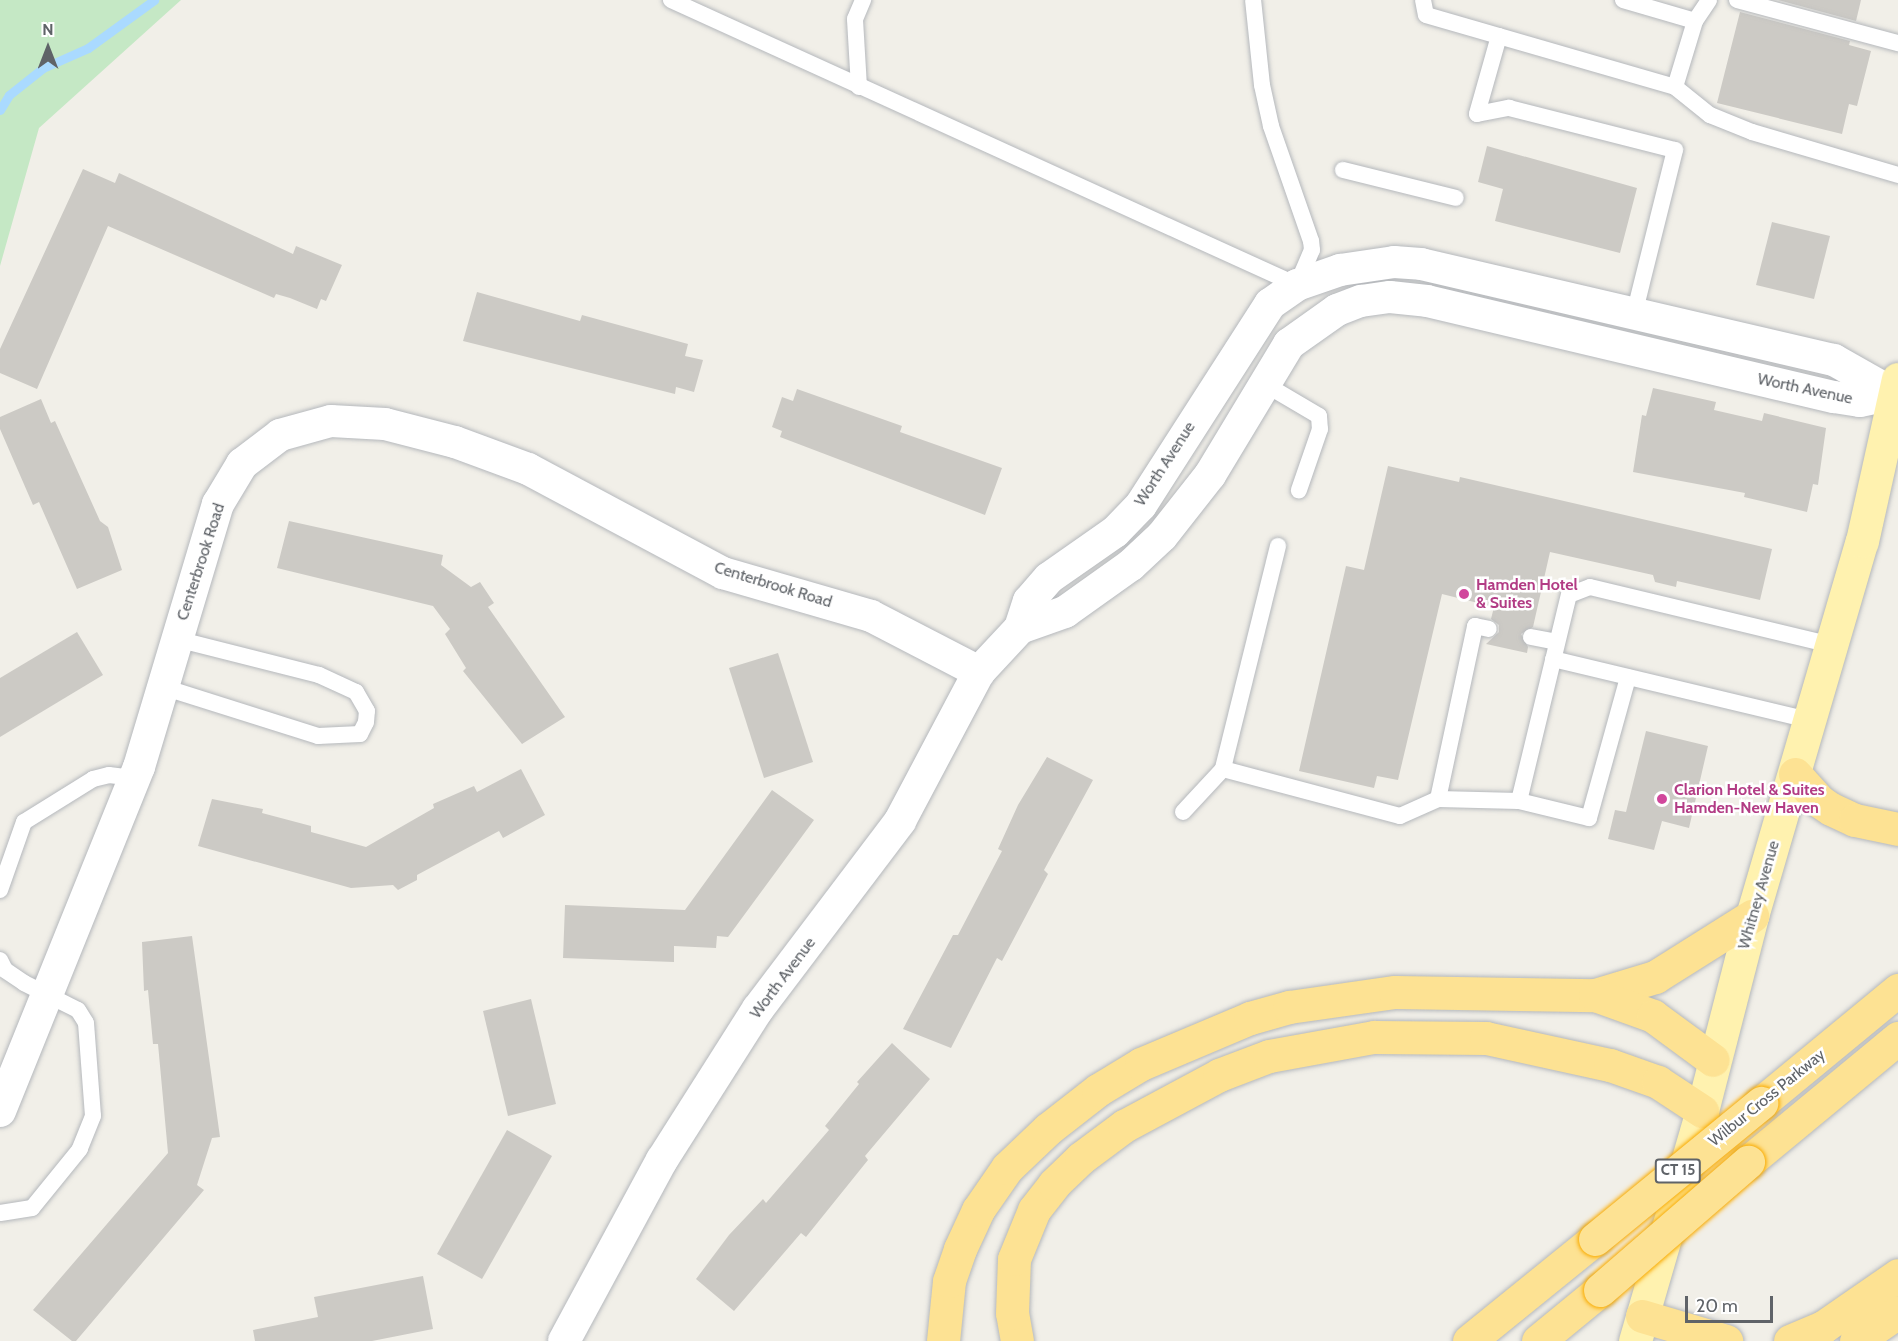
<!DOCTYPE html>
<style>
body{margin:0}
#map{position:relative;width:1898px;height:1341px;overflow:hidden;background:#f1efe8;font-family:Cabin,sans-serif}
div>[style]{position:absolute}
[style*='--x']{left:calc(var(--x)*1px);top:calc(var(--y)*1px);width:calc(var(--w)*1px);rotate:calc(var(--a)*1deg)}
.green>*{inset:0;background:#c5e8c5}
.stream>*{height:9px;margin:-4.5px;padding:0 4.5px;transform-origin:4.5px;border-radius:4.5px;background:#aadaff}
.building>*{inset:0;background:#cccac5}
.roads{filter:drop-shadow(0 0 2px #b5b8bc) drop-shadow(0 0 2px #b5b8bc)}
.service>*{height:16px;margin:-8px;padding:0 8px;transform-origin:8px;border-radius:8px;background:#fff}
.minor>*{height:32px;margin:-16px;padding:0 16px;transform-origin:16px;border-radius:16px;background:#fff}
.primary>*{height:33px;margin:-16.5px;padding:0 16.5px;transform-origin:16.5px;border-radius:16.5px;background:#fff2af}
.motorway>*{height:33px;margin:-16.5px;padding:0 16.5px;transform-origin:16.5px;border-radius:16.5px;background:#fde293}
.bridges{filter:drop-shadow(0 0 2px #f9ab00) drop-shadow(0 0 2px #f9ab00)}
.motorway-bridge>*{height:33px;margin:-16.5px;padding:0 16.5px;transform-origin:16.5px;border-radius:16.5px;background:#fde293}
.dots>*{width:16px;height:16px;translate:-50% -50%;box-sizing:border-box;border:3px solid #fff;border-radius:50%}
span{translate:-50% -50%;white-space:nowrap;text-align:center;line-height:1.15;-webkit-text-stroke:5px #fff;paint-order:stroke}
.shield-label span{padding:2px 4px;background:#fff;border:2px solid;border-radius:4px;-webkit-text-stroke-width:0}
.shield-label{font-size:15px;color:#5f6368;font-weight:700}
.street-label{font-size:16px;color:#5f6368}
.hotel-label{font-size:16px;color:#b23c85;font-weight:700}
.left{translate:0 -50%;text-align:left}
.north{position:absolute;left:18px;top:18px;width:60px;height:60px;-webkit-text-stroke:4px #fff;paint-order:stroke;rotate:0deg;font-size:16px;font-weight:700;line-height:24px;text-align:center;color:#5f6368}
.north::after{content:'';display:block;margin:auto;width:21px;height:27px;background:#5f6368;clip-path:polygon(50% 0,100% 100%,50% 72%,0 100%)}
.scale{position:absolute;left:1685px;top:1296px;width:88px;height:27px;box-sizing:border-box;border:3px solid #5f6368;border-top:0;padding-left:8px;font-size:18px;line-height:21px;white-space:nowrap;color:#5f6368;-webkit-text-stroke:4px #fff;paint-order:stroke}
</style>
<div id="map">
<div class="green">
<i style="clip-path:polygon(0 0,181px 0,39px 128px,0 266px)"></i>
</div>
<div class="stream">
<i style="--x:0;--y:110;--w:17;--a:-59"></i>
<i style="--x:9;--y:95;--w:43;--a:-38.5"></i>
<i style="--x:43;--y:68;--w:49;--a:-24"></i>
<i style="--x:88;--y:48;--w:82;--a:-36"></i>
</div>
<div class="building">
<i style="clip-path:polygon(1778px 0,1861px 0,1856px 21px)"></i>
<i style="clip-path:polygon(1740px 12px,1850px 41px,1849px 45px,1871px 51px,1857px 106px,1849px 104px,1842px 134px,1717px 103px)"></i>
<i style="clip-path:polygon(1487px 146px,1637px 188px,1620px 253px,1495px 221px,1503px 189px,1478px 182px)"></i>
<i style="clip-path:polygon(83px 169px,115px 183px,119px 173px,293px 254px,296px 246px,342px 265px,326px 301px,321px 299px,317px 309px,290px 298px,276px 294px,274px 298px,108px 226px,37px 389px,0 373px,0 349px)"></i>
<i style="clip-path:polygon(1772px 222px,1830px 236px,1814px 299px,1756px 285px)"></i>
<i style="clip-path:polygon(477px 292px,580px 321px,582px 315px,688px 344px,685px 356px,703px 360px,694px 392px,676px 387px,675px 394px,463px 341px)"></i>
<i style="clip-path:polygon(1653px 388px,1716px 402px,1714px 410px,1762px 421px,1764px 413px,1826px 428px,1818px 485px,1813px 484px,1807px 512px,1744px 497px,1745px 493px,1633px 472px,1642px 415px,1646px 416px)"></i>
<i style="clip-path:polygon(797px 389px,902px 426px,900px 432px,1002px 468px,985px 515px,780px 437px,782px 431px,772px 427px,782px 397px,793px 401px)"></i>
<i style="clip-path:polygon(41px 399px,51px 423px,55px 421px,100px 521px,108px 527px,122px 570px,77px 589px,39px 502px,33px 505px,0 429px,0 417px)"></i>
<i style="clip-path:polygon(1388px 466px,1459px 482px,1460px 477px,1772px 549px,1760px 600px,1677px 581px,1676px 587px,1655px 582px,1653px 575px,1550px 552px,1533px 627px,1521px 634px,1528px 647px,1527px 653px,1486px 644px,1499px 632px,1499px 625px,1491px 619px,1494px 607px,1442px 594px,1398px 780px,1377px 776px,1374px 788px,1299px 771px,1346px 566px,1364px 570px)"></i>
<i style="clip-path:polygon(289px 521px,443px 555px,441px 565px,471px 587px,480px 582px,494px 603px,488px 607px,565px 717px,522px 744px,463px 671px,466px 668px,445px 634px,450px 629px,433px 606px,277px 568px)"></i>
<i style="clip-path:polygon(77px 632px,103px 675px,0 737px,0 678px)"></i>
<i style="clip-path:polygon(778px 653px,813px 762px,764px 778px,729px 668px)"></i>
<i style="clip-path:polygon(1646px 731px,1708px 746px,1689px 828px,1662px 821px,1654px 850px,1608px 839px,1615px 810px,1626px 812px)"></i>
<i style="clip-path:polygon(1047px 757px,1093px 780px,1044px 870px,1048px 874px,1002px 961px,997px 958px,951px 1048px,903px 1029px,953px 935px,958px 935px,1002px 851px,998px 849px,1018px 805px)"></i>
<i style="clip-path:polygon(521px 769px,545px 815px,503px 838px,499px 831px,417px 875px,417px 880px,398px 890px,393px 885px,351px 888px,198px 846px,212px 799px,263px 809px,262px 813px,311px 826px,311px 832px,366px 847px,434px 808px,433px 804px,474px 786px,477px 792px)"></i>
<i style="clip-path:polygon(772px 790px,814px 820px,728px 937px,717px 936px,716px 948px,674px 946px,674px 962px,563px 958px,565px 905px,685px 910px)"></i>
<i style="clip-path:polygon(192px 936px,220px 1137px,212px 1138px,197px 1185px,204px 1190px,76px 1341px,72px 1341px,33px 1310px,168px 1153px,158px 1044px,153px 1044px,148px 990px,144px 991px,142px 942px)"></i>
<i style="clip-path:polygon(531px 999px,556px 1104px,508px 1116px,483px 1011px)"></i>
<i style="clip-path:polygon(892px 1043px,930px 1079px,865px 1156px,868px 1160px,806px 1237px,801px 1233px,734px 1311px,696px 1279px,729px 1235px,763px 1199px,766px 1203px,829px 1130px,825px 1126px,859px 1084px,857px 1082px)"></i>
<i style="clip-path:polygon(507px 1130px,552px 1156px,482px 1279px,437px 1254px)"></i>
<i style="clip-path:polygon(423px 1276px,433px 1329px,372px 1341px,255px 1341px,253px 1330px,318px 1317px,314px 1297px)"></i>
</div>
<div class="roads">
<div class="service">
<i style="--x:671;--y:0;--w:688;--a:24.48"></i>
<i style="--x:1297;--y:285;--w:38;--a:-67"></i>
<i style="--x:1312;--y:250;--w:9;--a:-96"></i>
<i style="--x:1311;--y:241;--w:122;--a:-109.2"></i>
<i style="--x:1271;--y:126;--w:42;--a:-102.4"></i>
<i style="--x:1262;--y:85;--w:85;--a:-96"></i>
<i style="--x:1423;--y:0;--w:15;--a:79"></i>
<i style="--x:1426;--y:15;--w:259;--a:16.1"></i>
<i style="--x:1675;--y:87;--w:45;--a:38.7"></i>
<i style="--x:1710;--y:115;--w:45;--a:22"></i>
<i style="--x:1752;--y:132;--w:152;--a:16.4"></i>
<i style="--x:1623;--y:0;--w:75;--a:16.3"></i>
<i style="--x:1695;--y:21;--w:25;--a:-56"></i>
<i style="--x:1737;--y:0;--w:167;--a:15"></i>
<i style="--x:1499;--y:36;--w:81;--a:105.8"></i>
<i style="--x:1477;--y:114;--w:33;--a:-11"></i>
<i style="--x:1509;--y:108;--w:171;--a:14.2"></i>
<i style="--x:1675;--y:150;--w:169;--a:104"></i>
<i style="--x:859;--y:87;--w:68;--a:-93.4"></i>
<i style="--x:855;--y:19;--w:21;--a:-67"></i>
<i style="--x:1675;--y:87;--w:69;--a:-73.1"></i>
<i style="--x:1343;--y:170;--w:116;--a:13.9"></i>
<i style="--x:1263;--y:383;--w:65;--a:30.5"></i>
<i style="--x:1319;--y:416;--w:13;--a:86"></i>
<i style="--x:1320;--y:429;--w:65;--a:109"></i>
<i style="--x:1278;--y:546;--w:230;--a:103.9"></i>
<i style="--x:1223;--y:769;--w:183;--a:14.9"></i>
<i style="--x:1400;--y:816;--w:42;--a:-24.1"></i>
<i style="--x:1438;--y:799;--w:81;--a:1.4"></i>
<i style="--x:1519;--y:801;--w:212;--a:-76.4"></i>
<i style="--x:1569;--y:595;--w:22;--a:-21"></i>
<i style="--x:1590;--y:587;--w:249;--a:13.5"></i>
<i style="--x:1531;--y:637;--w:26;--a:11"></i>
<i style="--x:1553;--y:659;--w:264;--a:13.4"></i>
<i style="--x:163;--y:687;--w:163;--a:17.5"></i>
<i style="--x:318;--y:736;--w:42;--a:-2.7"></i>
<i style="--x:360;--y:734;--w:13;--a:-63"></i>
<i style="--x:366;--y:722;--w:11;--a:-85"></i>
<i style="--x:367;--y:711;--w:22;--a:-120"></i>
<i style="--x:356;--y:692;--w:41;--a:-155.3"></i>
<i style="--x:319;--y:675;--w:146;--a:-165.8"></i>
<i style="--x:1438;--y:799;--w:177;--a:-77.9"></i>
<i style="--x:1475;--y:626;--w:14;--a:12"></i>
<i style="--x:1519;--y:801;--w:72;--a:13.7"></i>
<i style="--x:1589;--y:818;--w:146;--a:-74.5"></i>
<i style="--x:1183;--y:812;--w:59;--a:-47.1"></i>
<i style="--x:0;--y:890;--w:72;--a:-70.6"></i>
<i style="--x:24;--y:822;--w:81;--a:-31.9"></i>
<i style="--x:93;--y:779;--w:16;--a:-14"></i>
<i style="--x:109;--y:775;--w:26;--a:7"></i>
<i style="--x:0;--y:960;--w:11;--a:63"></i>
<i style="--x:5;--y:970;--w:23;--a:34"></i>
<i style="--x:24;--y:983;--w:60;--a:26.6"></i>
<i style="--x:78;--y:1010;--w:15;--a:58"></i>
<i style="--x:86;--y:1023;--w:93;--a:85.7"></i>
<i style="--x:93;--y:1116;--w:35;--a:112"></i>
<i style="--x:80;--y:1149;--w:76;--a:129.1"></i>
<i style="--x:32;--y:1208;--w:32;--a:171"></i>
</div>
<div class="minor">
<i style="--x:1020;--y:628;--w:48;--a:-19.6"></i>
<i style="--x:1065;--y:612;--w:81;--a:-35.5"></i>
<i style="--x:1131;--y:565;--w:42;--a:-43.1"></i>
<i style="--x:1162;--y:536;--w:78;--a:-51.8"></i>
<i style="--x:1210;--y:475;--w:153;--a:-58.9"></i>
<i style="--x:1289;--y:344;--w:59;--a:-35.3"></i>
<i style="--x:1337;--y:310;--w:26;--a:-21"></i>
<i style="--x:1361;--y:301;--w:29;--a:-8"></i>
<i style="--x:1390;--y:297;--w:37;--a:6"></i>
<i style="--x:1427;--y:301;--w:418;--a:13.3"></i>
<i style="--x:1834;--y:397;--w:26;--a:9"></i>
<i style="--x:1860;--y:401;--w:35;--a:-12"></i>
<i style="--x:0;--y:1111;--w:371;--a:-68"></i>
<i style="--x:139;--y:767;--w:275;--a:-73.3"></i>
<i style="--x:218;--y:504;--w:47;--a:-59"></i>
<i style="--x:242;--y:464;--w:48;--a:-37.3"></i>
<i style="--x:280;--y:435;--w:53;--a:-15.4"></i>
<i style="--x:331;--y:421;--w:54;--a:3.2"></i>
<i style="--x:385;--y:424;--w:72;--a:14.4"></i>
<i style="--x:455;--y:442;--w:78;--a:20.3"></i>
<i style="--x:528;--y:469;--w:221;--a:28.1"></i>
<i style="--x:723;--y:573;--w:154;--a:16.2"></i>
<i style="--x:871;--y:616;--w:122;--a:27.4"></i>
<i style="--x:564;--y:1341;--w:206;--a:-61.6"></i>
<i style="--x:662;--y:1160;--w:179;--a:-57.6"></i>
<i style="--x:758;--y:1009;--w:236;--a:-52.9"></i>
<i style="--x:900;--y:821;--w:169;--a:-62.1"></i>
<i style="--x:979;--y:672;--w:60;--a:-47"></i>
<i style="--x:1020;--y:628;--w:28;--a:-72"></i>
<i style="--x:1029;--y:601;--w:30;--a:-49"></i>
<i style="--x:1049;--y:578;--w:80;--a:-34.9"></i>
<i style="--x:1115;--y:532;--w:37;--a:-46"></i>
<i style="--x:1141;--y:505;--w:239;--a:-57.3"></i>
<i style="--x:1270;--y:304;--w:33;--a:-35"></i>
<i style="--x:1297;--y:285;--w:46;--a:-19.2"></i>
<i style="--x:1340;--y:270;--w:55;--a:-8.4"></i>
<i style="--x:1394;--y:262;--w:27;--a:4"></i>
<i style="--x:1421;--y:264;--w:424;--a:13.1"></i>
<i style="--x:1834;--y:360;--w:69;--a:29.5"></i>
</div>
<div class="primary">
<i style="--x:1635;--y:1341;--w:240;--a:-73.8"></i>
<i style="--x:1702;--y:1111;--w:201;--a:-75.6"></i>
<i style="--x:1752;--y:916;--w:391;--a:-73.7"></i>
<i style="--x:1862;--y:541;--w:166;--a:-77.5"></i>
</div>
<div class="motorway">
<i style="--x:1795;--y:774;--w:36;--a:48"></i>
<i style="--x:1819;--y:801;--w:14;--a:34"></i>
<i style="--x:1831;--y:809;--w:26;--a:25"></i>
<i style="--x:1855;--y:820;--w:44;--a:11.8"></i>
<i style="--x:1595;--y:995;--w:63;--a:-16.7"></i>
<i style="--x:1655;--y:977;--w:115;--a:-32.2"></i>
<i style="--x:1761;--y:1103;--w:178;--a:-39.5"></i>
<i style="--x:1748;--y:1162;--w:195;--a:-39.6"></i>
<i style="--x:1642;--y:1316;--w:88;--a:16.6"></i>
<i style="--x:943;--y:1341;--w:60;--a:-84.3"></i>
<i style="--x:949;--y:1281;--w:34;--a:-71"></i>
<i style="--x:960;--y:1249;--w:43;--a:-65.2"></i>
<i style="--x:978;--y:1210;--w:51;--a:-55.4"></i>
<i style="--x:1007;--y:1168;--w:57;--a:-43.6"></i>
<i style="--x:1048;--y:1129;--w:63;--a:-38"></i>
<i style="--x:1098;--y:1090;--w:50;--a:-31.2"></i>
<i style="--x:1141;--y:1064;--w:118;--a:-22.9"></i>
<i style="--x:1250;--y:1018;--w:41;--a:-15.8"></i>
<i style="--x:1289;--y:1007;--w:107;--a:-8.1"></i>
<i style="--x:1395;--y:992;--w:200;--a:0.9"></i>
<i style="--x:1595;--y:995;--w:62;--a:19.9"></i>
<i style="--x:1653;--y:1016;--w:74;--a:36.3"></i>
<i style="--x:1017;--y:1341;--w:28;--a:-100"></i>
<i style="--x:1012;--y:1313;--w:54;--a:-87.9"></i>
<i style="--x:1014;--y:1259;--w:53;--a:-67.8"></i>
<i style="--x:1034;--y:1210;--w:33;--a:-52"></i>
<i style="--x:1054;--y:1184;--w:37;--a:-44"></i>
<i style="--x:1081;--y:1158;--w:54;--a:-36.7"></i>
<i style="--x:1124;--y:1126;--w:108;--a:-28.2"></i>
<i style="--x:1219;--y:1075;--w:53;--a:-20.8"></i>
<i style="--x:1269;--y:1056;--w:107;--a:-10.3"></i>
<i style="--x:1374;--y:1037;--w:112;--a:0.5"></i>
<i style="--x:1486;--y:1038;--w:127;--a:12.3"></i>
<i style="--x:1610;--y:1065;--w:51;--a:19.5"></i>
<i style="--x:1658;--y:1082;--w:53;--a:33.4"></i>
<i style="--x:1469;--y:1341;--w:162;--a:-39"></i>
<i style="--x:1538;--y:1341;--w:80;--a:-39.4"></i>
<i style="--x:1790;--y:1341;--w:36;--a:-23"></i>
<i style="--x:1823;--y:1327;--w:91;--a:-34.7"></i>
<i style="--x:1856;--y:1341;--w:51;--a:-34.6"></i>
</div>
</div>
<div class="bridges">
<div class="motorway-bridge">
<i style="--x:1595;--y:1239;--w:215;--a:-39.3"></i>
<i style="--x:1600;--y:1290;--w:196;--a:-40.9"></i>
</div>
</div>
<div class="dots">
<i style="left:1464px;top:594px;background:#d1479c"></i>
<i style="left:1662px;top:799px;background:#d1479c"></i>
</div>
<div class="shield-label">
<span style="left:1678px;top:1171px">CT 15</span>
</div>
<div class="street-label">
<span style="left:1805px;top:389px;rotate:12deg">Worth Avenue</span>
<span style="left:1165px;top:464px;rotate:-57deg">Worth Avenue</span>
<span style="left:201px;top:562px;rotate:-72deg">Centerbrook Road</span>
<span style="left:773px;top:585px;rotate:17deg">Centerbrook Road</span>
<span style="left:1759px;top:895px;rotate:-74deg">Whitney Avenue</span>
<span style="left:783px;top:978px;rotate:-53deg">Worth Avenue</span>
<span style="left:1767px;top:1098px;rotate:-39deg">Wilbur Cross Parkway</span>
</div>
<div class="hotel-label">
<span class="left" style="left:1476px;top:594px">Hamden Hotel<br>&amp; Suites</span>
<span class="left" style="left:1674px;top:799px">Clarion Hotel &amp; Suites<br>Hamden-New Haven</span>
</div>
<div class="north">N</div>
<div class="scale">20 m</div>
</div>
